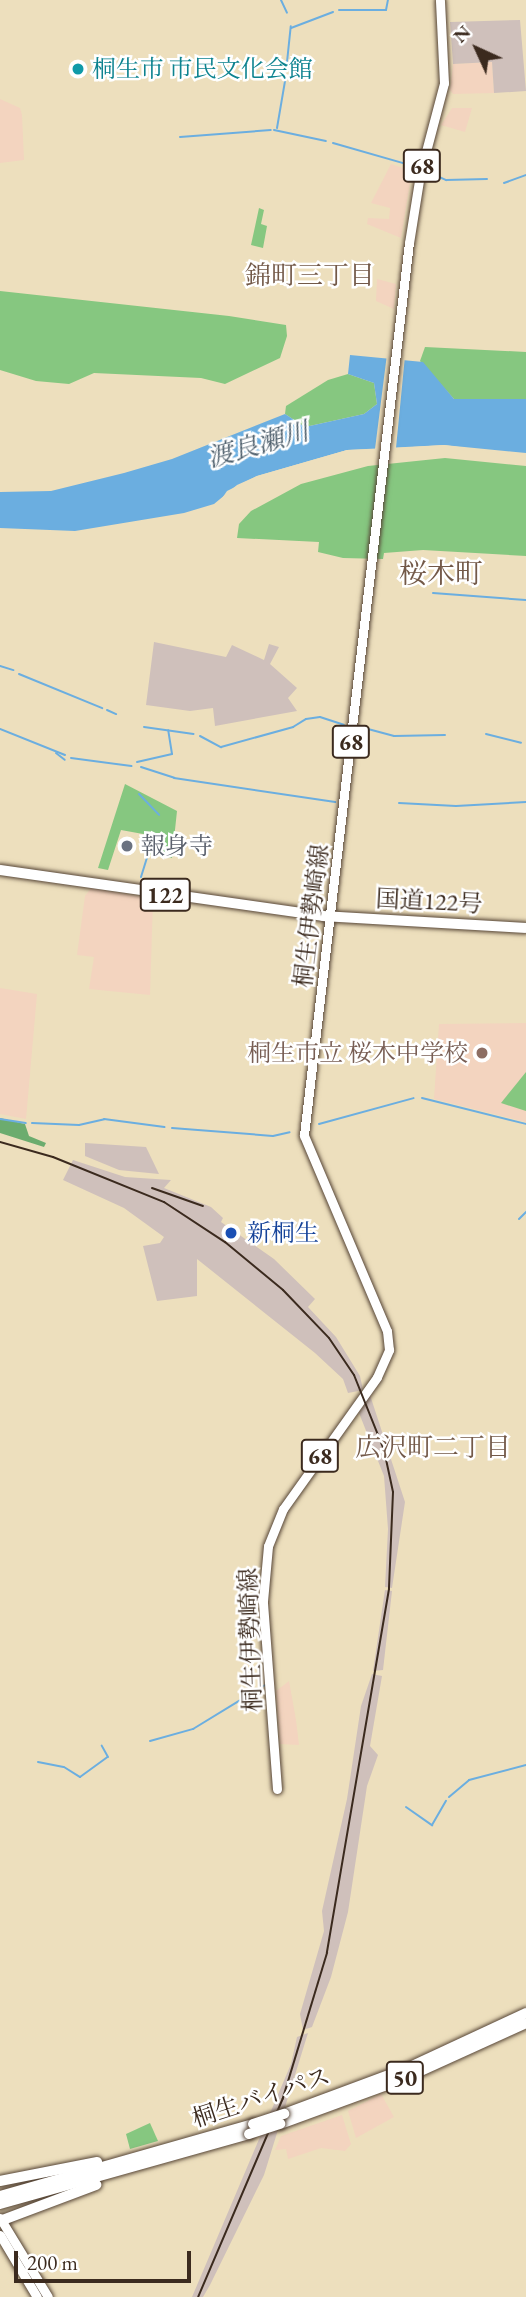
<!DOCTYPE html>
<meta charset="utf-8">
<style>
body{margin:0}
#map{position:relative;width:526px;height:2297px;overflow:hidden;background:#eddfbd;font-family:"EB Garamond","Noto Serif JP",serif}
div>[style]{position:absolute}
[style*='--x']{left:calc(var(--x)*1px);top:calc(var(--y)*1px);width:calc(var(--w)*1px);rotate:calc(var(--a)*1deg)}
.built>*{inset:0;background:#f3d4bf}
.industrial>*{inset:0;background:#cfc0bb}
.green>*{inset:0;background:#86c780}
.forest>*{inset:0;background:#6cac6e}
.water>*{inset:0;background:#6baee0}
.pier>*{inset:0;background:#eddfbd}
.stream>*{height:2px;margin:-1px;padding:0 1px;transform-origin:1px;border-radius:1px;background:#6baee0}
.roads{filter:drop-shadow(0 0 2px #564536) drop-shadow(0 0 2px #564536)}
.primary>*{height:9px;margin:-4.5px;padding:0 4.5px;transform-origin:4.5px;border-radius:4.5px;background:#fff}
.highway>*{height:10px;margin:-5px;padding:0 5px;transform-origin:5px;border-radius:5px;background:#fff}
.rail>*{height:2px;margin:-1px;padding:0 1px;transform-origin:1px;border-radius:1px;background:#3b2a1e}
.bridges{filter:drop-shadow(0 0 2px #564536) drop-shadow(0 0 2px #564536)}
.highway-bridge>*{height:10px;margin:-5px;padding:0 5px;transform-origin:5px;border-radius:5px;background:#fff}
.dots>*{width:19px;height:19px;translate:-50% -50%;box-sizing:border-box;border:4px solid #fff;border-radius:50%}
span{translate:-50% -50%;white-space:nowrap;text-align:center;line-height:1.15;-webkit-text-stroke:5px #fff;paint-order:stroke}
.shield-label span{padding:2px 5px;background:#fff;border:2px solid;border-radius:5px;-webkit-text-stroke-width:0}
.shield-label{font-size:23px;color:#3b2a1e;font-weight:700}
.culture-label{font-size:24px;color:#0d838f}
.left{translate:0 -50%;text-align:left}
.worship-label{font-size:24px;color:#5b616d}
.street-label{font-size:24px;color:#3b2a1e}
.education-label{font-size:24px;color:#785e54}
.right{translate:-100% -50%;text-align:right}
.transit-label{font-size:24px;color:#164399}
.neighbourhood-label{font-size:26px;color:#735948}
.water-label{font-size:26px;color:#4e5f6c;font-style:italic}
.quarter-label{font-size:28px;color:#735948}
.north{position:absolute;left:442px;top:14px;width:70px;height:70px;-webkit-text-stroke:5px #fff;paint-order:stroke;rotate:315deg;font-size:19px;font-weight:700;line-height:28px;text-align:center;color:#3b2a1e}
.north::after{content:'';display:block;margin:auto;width:24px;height:32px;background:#3b2a1e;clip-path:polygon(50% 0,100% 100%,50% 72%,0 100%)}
.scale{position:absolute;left:14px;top:2251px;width:177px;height:32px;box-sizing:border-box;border:4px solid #3b2a1e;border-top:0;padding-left:9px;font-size:21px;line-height:24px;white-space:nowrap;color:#3b2a1e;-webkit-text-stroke:5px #fff;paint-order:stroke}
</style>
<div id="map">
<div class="built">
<i style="clip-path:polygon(492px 62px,494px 93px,453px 94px,450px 90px,453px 64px)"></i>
<i style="clip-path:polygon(0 99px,20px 108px,22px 115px,24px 160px,0 163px)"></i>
<i style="clip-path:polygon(452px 108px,472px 108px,465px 132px,441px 125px)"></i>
<i style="clip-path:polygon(391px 164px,412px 171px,401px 238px,367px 224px,368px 218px,389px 219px,390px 208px,371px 203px)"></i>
<i style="clip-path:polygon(377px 279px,396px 284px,394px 309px,376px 301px)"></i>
<i style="clip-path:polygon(91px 888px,153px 899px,150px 995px,89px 989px,94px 957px,77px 955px,85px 896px)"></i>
<i style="clip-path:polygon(0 988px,37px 994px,26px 1119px,0 1114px)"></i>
<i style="clip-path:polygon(526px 1023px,526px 1122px,434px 1099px,439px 1024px)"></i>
<i style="clip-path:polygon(289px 1681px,296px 1720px,299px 1745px,280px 1744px,276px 1691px)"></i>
<i style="clip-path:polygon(381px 2094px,394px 2117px,356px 2138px,348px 2111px)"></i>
<i style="clip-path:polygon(342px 2115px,351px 2144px,345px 2151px,321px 2148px,288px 2159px,286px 2149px,275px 2150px,281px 2136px)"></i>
</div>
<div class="industrial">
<i style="clip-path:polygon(520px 20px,526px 91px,494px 93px,492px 62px,453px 64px,450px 22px)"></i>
<i style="clip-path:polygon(154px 642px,226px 657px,232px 645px,264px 660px,269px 644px,279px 647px,270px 664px,297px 688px,288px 698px,297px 711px,215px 726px,213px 708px,190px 711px,146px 705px)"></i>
<i style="clip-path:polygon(85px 1143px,146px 1147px,159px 1174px,119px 1170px,85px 1156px)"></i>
<i style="clip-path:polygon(73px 1160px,125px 1177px,171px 1180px,164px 1188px,211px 1207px,223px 1218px,221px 1222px,274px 1259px,315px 1299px,308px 1307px,336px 1337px,360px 1376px,363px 1390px,348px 1393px,343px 1379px,315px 1353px,197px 1259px,197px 1296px,157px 1301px,143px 1246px,160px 1243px,164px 1237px,124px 1208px,63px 1180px)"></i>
<i style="clip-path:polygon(370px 1395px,405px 1502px,392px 1588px,385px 1587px,388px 1529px,384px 1476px,359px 1413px)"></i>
<i style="clip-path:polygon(385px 1590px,392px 1591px,383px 1670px,373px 1671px)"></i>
<i style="clip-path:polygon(372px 1674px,382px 1676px,370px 1746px,378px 1755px,367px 1786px,348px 1912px,331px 1977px,312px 2027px,303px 2030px,300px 2014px,324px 1931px,322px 1911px,347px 1799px,361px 1706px)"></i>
<i style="clip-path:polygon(308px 2033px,264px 2175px,210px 2285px,203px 2297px,192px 2297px,291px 2064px,297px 2037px)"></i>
</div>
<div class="green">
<i style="clip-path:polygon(259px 208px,264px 210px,261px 224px,267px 226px,263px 248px,251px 245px)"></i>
<i style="clip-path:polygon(0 291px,229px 316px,286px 325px,287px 336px,280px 358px,225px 384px,201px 378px,94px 373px,69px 384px,36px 381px,0 370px)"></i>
<i style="clip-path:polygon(425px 347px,526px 352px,526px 399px,454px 399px,420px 361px)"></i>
<i style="clip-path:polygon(348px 374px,374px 383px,377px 404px,364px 414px,305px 427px,285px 414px,286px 406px,328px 380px)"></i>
<i style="clip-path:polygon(445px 458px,526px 466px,526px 556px,423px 550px,384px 553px,383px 559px,343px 558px,318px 552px,319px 542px,237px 538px,239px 524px,251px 511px,301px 484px,368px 466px)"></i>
<i style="clip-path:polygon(125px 784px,177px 811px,172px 858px,148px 854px,154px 836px,121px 830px,108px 870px,98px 868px)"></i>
<i style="clip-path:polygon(526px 1072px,526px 1111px,501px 1103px)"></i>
<i style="clip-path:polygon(150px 2123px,158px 2141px,130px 2149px,126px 2134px)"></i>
</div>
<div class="forest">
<i style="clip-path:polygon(0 1118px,25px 1124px,29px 1136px,46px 1143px,44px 1147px,0 1133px)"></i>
</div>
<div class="water">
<i style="clip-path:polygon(350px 355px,423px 362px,454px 399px,526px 399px,526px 453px,444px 445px,347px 450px,257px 476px,237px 485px,214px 504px,184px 513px,75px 531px,0 528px,0 492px,51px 491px,124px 473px,172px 459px,285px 414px,305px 427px,364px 414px,377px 404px,374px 383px,348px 374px)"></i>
</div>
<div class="pier">
<i style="clip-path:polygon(387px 354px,405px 356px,396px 448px,444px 445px,526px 456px,444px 449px,348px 453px,258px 480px,229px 494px,216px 507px,227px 491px,257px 476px,347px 450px,375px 449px)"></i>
</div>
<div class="stream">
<i style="--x:281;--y:0;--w:14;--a:65"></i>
<i style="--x:339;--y:10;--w:47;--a:0"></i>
<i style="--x:386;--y:10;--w:10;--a:-79"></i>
<i style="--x:291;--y:28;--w:45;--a:-20.9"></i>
<i style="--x:287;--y:62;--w:36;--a:-84"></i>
<i style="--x:277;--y:128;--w:48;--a:-80.3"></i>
<i style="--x:274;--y:130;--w:53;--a:11.9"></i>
<i style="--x:180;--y:137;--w:91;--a:-4.4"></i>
<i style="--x:333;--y:143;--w:83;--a:16"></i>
<i style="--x:428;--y:172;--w:20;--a:24"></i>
<i style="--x:446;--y:180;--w:41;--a:-1.4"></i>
<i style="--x:504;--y:183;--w:23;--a:-20"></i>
<i style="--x:433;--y:593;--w:93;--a:4.3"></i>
<i style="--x:0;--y:666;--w:14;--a:17"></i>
<i style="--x:19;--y:674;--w:90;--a:22.3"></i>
<i style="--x:107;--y:710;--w:10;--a:24"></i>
<i style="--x:144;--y:727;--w:50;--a:8"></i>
<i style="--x:0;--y:729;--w:70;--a:21.8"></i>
<i style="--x:368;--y:729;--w:27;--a:15"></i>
<i style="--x:394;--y:736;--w:51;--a:-1.1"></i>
<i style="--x:486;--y:734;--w:36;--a:14"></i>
<i style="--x:200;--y:736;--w:24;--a:28"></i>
<i style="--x:221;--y:747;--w:75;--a:-15.5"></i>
<i style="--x:293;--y:727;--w:15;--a:-32"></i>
<i style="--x:306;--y:719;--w:14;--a:-8"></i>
<i style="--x:320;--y:717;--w:25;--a:18"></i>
<i style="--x:56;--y:753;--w:11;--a:38"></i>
<i style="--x:71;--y:758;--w:61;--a:7.6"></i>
<i style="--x:137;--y:762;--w:36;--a:-13"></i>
<i style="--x:172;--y:754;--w:24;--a:-99"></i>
<i style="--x:141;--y:767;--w:35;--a:18"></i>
<i style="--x:174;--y:778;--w:163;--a:8.5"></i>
<i style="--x:139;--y:794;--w:29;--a:46"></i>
<i style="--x:399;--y:803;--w:57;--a:3"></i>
<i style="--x:456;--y:806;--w:70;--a:-3.3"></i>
<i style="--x:141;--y:877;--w:44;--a:-72.8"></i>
<i style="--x:422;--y:1098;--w:107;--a:14"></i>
<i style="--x:0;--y:1119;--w:26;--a:9"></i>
<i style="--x:32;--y:1123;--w:47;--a:2.4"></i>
<i style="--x:79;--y:1125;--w:26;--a:-13"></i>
<i style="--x:104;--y:1119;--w:61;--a:7.6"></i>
<i style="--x:319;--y:1124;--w:98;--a:-15.3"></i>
<i style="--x:172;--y:1128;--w:101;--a:4.5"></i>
<i style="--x:273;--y:1136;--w:17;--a:-13"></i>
<i style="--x:519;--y:1219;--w:10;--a:-45"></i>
<i style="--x:150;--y:1741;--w:45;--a:-15.6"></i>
<i style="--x:193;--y:1729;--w:84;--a:-31.4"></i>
<i style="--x:38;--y:1762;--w:26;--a:11"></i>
<i style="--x:64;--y:1767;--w:19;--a:32"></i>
<i style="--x:80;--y:1777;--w:34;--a:-36"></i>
<i style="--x:108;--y:1757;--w:13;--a:-119"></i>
<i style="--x:449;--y:1797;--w:26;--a:-40"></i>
<i style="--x:469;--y:1780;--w:59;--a:-14.7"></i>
<i style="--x:406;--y:1807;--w:32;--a:35"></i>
<i style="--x:432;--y:1825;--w:28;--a:-60"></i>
</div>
<div class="roads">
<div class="primary">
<i style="--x:277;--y:1789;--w:189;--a:-94.3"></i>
<i style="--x:263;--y:1601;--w:55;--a:-84.8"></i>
<i style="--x:268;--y:1546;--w:40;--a:-68"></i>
<i style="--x:283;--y:1509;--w:162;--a:-54.5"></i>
<i style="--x:377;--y:1377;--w:30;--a:-66"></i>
<i style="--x:389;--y:1350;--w:19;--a:-96"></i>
<i style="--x:387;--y:1331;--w:213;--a:-113"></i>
<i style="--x:304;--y:1135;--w:898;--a:-83.29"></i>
<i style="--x:409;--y:243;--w:70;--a:-80.9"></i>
<i style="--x:420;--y:174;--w:94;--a:-75.2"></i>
<i style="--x:444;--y:83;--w:83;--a:-92.8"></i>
<i style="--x:0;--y:2218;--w:92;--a:58.7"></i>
<i style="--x:0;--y:2235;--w:72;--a:59.2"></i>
</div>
<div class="highway">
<i style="--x:0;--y:870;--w:326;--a:8.1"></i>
<i style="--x:323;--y:916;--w:203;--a:3.4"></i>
<i style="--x:284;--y:2114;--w:132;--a:-20.4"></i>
<i style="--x:408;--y:2068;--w:130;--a:-25"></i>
<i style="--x:280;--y:2124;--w:129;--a:-20"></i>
<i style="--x:401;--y:2080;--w:137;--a:-24.5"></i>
<i style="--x:0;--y:2181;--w:99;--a:-11.1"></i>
<i style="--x:0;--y:2196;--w:263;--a:-15.9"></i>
<i style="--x:0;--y:2204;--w:259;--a:-15.7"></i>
<i style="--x:0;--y:2221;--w:103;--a:-20.6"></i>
</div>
</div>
<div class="rail">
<i style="--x:0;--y:1142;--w:55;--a:15.8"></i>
<i style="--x:53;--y:1157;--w:120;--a:22.1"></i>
<i style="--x:164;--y:1202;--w:73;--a:33.3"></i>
<i style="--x:225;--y:1242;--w:75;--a:39.6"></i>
<i style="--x:283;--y:1290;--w:66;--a:46.2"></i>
<i style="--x:329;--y:1338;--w:45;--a:56"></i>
<i style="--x:354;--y:1375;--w:81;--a:68.2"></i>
<i style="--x:384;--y:1450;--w:43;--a:77.9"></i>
<i style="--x:393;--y:1492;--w:97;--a:92.4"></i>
<i style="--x:389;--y:1589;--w:369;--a:99.7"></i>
<i style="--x:327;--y:1953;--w:152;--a:106.9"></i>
<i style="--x:283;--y:2098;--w:216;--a:113.1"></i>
<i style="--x:152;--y:1188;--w:54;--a:19.4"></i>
</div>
<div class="bridges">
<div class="highway-bridge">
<i style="--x:253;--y:2124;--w:33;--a:-18"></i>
<i style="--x:249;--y:2134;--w:33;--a:-18"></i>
</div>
</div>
<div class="dots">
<i style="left:78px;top:69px;background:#0f9aa8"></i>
<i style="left:127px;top:846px;background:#6b7280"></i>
<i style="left:482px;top:1053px;background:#8d6e63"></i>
<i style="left:231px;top:1233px;background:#1a4fb4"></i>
</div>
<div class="shield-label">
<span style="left:422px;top:166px">68</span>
<span style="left:351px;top:742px">68</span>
<span style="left:165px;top:895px">122</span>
<span style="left:320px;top:1456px">68</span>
<span style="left:405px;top:2078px">50</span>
</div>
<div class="culture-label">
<span class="left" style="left:92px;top:69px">桐生市 市民文化会館</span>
</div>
<div class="worship-label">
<span class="left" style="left:141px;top:846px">報身寺</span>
</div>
<div class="street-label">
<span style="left:429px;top:901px;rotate:3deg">国道122号</span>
<span style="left:311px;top:916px;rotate:-83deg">桐生伊勢崎線</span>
<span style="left:250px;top:1640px;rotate:-92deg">桐生伊勢崎線</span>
<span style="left:261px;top:2097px;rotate:-18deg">桐生バイパス</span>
</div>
<div class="education-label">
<span class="right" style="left:468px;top:1053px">桐生市立 桜木中学校</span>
</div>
<div class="transit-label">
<span class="left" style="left:247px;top:1233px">新桐生</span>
</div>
<div class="neighbourhood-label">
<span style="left:310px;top:276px">錦町三丁目</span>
<span style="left:433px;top:1448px">広沢町二丁目</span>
</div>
<div class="water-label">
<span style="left:258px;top:445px;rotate:-16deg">渡良瀬川</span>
</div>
<div class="quarter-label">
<span style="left:441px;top:573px">桜木町</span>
</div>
<div class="north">N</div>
<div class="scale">200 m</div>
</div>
